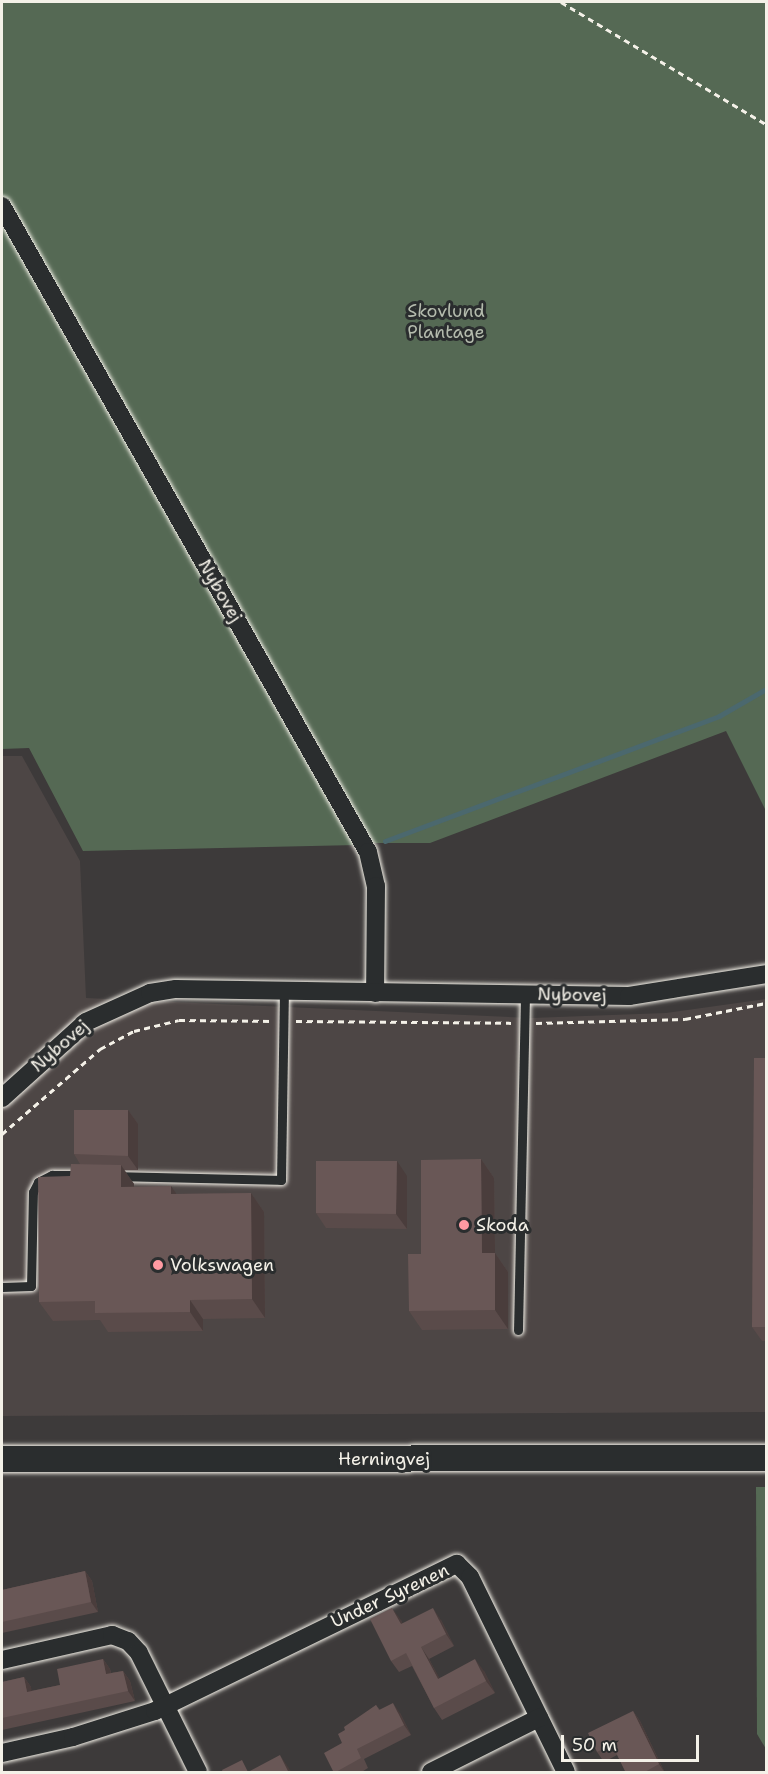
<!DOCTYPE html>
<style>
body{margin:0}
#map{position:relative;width:768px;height:1774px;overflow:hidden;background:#3d3a3a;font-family:"Shantell Sans",sans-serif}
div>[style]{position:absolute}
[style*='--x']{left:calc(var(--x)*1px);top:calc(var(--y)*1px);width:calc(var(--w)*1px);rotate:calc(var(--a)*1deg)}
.built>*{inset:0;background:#4d4645}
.green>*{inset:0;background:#556954}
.stream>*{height:5px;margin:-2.5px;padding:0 2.5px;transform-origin:2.5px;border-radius:2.5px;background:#4b686e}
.path>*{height:3px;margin-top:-1.5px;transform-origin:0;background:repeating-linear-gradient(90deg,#f4f1e8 0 6px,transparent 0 10.5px)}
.roads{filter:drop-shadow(0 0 2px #f4f1e8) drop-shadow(0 0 2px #f4f1e8)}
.lane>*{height:9px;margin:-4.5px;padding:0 4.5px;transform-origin:4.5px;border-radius:4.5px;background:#2a2d2e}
.street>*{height:18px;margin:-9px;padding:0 9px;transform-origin:9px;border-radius:9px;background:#2a2d2e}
.secondary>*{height:26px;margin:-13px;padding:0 13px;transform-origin:13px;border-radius:13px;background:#2a2d2e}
.wall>*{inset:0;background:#5a4b4a}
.shaded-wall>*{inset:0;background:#4a3d3c}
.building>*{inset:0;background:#695756}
.dots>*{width:16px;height:16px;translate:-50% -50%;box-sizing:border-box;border:3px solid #2a2d2e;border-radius:50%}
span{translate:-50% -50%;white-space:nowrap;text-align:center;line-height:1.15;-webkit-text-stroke:6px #2a2d2e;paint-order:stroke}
.park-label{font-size:18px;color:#b4bbad}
.street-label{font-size:18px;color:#f4f1e8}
.poi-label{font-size:18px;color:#f4f1e8}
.left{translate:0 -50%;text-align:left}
.frame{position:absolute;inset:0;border:3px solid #f4f1e8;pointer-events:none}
.scale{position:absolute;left:561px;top:1735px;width:138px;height:27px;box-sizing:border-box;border:3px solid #f4f1e8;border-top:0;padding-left:8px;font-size:18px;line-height:21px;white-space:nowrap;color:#f4f1e8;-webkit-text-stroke:4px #2a2d2e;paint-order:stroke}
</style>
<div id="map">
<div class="built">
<i style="clip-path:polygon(2px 756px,22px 756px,80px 861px,86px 998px,531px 1018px,666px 1013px,766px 999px,766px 1412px,2px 1416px)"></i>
</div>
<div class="green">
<i style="clip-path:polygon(2px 2px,766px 2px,766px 811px,726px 731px,430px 843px,371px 843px,2px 195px)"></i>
<i style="clip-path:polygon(2px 221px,357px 845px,83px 851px,29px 748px,2px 749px)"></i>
<i style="clip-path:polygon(756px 1487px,766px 1487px,766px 1749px,757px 1734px)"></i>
</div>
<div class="stream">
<i style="--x:385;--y:841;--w:357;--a:-20.5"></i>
<i style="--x:719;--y:716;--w:54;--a:-29.9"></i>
</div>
<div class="path">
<i style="--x:561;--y:2;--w:239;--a:30.8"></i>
<i style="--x:296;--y:1021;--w:215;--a:0.5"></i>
<i style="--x:536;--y:1023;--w:149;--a:-1.5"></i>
<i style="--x:685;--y:1019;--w:83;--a:-11.2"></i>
<i style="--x:2;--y:1134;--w:130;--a:-40.9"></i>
<i style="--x:100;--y:1049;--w:38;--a:-28"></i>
<i style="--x:134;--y:1031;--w:46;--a:-13.7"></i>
<i style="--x:179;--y:1020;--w:92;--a:0.6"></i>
</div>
<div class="roads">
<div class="lane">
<i style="--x:117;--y:1176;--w:164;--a:1.4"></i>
<i style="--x:281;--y:1180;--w:189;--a:-89.1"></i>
<i style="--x:2;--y:1287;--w:29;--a:-2"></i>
<i style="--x:31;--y:1286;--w:94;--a:-88.8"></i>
<i style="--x:33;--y:1192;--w:11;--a:-63"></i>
<i style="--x:38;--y:1182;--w:16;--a:-27"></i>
<i style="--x:52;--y:1175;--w:30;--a:0"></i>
<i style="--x:518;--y:1330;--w:335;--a:-88.8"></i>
</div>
<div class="street">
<i style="--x:2;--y:206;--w:742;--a:60.47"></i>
<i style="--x:368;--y:852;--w:35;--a:77"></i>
<i style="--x:376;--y:886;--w:107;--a:90.5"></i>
<i style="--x:2;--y:1098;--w:113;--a:-42.1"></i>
<i style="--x:86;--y:1022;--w:70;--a:-24.4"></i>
<i style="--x:150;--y:993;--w:26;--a:-9"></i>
<i style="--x:176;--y:989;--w:453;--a:0.9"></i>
<i style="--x:629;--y:996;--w:139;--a:-9.1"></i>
<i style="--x:2;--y:1660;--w:113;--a:-12.8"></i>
<i style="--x:112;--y:1635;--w:17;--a:21"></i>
<i style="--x:128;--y:1641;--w:16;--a:47"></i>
<i style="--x:139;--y:1653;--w:133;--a:63.6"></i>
<i style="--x:2;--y:1753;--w:73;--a:-12.7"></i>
<i style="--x:73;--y:1737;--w:86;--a:-17.6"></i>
<i style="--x:155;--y:1711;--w:336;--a:-26"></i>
<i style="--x:457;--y:1564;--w:18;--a:45"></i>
<i style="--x:470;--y:1577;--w:217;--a:63.8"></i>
<i style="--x:431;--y:1772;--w:121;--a:-26.6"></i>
</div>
<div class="secondary">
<i style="--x:2;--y:1459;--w:764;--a:-0.07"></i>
</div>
</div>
<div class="wall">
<i style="clip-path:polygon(766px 1058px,766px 1341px,762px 1341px,752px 1327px)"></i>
<i style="clip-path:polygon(128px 1110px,138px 1124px,138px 1170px,124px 1170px,134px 1184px,134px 1187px,176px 1194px,251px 1193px,264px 1212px,265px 1318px,203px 1319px,203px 1331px,108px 1332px,100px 1320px,53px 1321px,39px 1302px,70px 1176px,80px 1164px,74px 1154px)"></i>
<i style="clip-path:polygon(481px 1159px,494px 1178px,495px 1253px,508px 1272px,508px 1329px,422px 1330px,409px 1311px)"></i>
<i style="clip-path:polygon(407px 1176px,407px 1229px,326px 1228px,316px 1213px)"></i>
<i style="clip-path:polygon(85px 1571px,92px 1581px,98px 1612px,2px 1633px,2px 1590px)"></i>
<i style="clip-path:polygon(401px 1620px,402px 1623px,441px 1620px,454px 1646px,429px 1659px,439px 1678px,484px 1671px,495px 1693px,442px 1720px,434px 1708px,412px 1666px,399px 1672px,391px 1661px)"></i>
<i style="clip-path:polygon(103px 1659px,110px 1669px,111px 1673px,123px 1671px,130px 1681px,135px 1701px,2px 1730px,2px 1682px,24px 1677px,31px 1687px,31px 1691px,60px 1685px)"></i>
<i style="clip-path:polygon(376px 1705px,380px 1710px,400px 1713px,411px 1735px,364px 1759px,368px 1768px,360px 1773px,334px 1773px,345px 1730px)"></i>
<i style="clip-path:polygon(633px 1711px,640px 1721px,665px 1773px,626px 1773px,617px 1755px,604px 1762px,597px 1752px)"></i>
</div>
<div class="shaded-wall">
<i style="clip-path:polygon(128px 1110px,138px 1124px,138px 1170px,128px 1156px)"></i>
<i style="clip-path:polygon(481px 1159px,494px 1178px,495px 1253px,508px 1272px,508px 1329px,495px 1310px,482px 1253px)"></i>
<i style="clip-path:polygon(397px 1161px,407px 1176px,407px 1229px,396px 1214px)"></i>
<i style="clip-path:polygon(121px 1165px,134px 1184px,134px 1206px,121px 1187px)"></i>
<i style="clip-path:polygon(171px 1186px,184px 1205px,171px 1194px)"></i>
<i style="clip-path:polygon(251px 1193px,264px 1212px,265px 1318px,252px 1299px)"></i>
<i style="clip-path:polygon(190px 1300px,203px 1319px,203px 1331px,190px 1312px)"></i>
<i style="clip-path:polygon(85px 1571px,92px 1581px,98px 1612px,91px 1602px)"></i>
<i style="clip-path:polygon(392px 1608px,401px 1620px,409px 1636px,401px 1624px)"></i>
<i style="clip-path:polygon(433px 1608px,441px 1620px,454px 1646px,446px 1634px)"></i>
<i style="clip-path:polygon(421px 1647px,429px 1659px,446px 1690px,438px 1679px)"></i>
<i style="clip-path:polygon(103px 1659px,110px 1669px,113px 1684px,106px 1674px)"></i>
<i style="clip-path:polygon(475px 1659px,484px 1671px,495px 1693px,486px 1681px)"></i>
<i style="clip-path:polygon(123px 1671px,130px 1681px,135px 1701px,128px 1691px)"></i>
<i style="clip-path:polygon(24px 1677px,31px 1687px,34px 1702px,27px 1692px)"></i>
<i style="clip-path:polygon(393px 1703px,400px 1713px,411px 1735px,404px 1725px)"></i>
<i style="clip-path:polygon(633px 1711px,640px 1721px,665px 1773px,659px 1764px)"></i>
<i style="clip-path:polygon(280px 1755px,292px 1773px,289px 1773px)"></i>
</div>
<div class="building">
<i style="clip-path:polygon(754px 1058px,766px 1058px,766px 1327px,752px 1327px)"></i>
<i style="clip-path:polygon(74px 1110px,128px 1110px,128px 1156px,74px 1154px)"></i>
<i style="clip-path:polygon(481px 1159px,482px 1253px,495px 1253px,495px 1310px,409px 1311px,408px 1254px,421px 1254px,421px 1160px)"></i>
<i style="clip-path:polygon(316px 1161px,397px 1161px,396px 1214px,316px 1213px)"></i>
<i style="clip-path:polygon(71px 1164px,121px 1165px,121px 1187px,171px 1186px,171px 1194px,251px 1193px,252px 1299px,190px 1300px,190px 1312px,95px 1313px,95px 1301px,39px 1302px,38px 1177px,70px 1176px)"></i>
<i style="clip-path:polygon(85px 1571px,91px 1602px,2px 1622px,2px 1590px)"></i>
<i style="clip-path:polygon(392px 1608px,401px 1624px,433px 1608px,446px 1634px,421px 1647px,438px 1679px,475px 1659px,486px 1681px,434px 1708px,406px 1653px,391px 1661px,370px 1619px)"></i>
<i style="clip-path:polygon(103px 1659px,106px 1674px,123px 1671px,128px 1691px,2px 1718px,2px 1682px,24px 1677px,27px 1692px,60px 1685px,57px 1669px)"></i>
<i style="clip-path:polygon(393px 1703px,404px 1725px,357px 1749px,361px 1758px,334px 1773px,324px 1753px,342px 1743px,338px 1734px,345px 1730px,344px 1727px,376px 1705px,379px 1710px)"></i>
<i style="clip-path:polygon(633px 1711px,659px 1764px,643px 1773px,626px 1773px,612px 1744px,597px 1752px,588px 1733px)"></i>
<i style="clip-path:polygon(280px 1755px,289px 1773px,223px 1773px,222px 1770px,242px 1760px,248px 1772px)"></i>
</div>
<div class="dots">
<i style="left:464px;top:1225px;background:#ff9aa2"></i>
<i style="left:158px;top:1265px;background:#ff9aa2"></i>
</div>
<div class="park-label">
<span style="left:446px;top:322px">Skovlund<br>Plantage</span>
</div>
<div class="street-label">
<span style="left:220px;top:591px;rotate:60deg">Nybovej</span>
<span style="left:572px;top:995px;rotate:1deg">Nybovej</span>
<span style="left:60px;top:1046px;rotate:-41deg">Nybovej</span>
<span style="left:384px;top:1459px">Herningvej</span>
<span style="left:390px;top:1596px;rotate:-25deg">Under Syrenen</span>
</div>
<div class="poi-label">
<span class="left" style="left:476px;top:1225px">Skoda</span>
<span class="left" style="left:170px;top:1265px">Volkswagen</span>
</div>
<div class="frame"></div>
<div class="scale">50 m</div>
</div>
